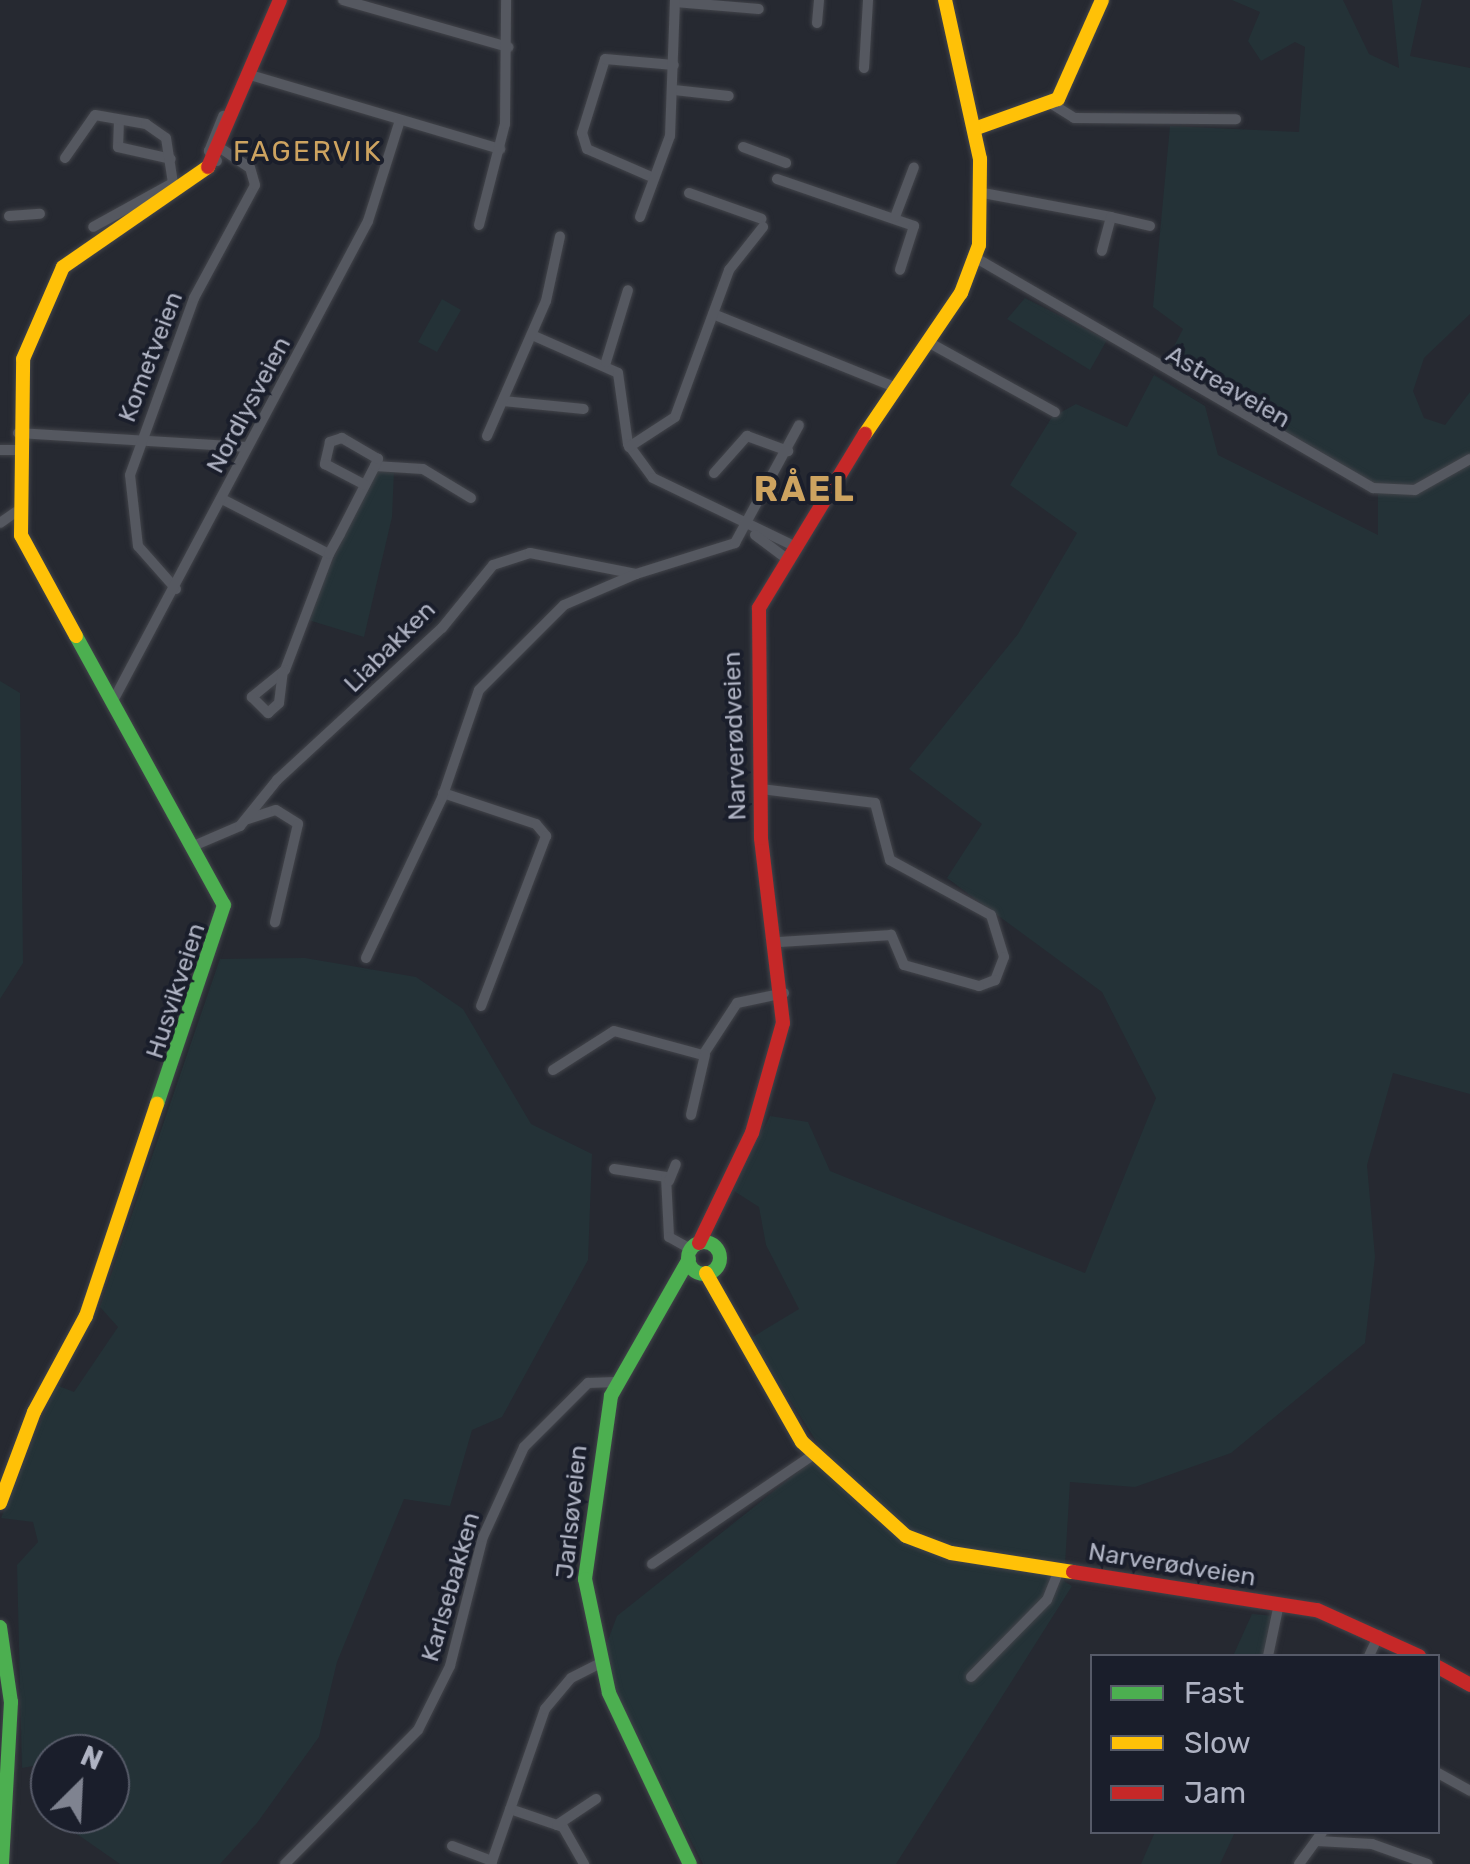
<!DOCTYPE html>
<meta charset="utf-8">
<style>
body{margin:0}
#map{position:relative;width:1470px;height:1864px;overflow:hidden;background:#262931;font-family:Rubik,sans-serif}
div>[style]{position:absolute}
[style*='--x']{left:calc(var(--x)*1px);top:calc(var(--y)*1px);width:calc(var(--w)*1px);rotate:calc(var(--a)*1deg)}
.green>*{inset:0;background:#243237}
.roads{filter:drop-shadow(0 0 2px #42444a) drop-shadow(0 0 2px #42444a)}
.street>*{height:10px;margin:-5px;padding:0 5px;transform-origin:5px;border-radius:5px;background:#555860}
.fast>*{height:14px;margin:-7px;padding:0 7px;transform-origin:7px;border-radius:7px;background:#4caf50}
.fast>.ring{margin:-7px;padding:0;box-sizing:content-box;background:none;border:14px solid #4caf50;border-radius:50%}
.slow>*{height:14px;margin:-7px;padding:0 7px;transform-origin:7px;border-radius:7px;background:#ffc107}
.jam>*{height:14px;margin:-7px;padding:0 7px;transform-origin:7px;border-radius:7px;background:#c62828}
span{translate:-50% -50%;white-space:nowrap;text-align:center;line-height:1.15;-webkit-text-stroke:8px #1a1e2b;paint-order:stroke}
.street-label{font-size:25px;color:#afb3c3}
.neighbourhood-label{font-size:28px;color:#cda360;letter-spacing:2.5px}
.district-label{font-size:35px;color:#cda360;font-weight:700;letter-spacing:2.5px}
.legend{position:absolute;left:1090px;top:1654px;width:350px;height:180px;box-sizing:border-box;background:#1a1e2b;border:2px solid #565a68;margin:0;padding:12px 18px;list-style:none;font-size:30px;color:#afb3c3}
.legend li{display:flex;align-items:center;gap:20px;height:50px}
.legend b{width:50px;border:2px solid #565a68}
.north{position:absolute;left:30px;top:1734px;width:100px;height:100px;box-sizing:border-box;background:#1a1e2b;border:2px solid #565a68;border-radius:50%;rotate:24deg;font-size:28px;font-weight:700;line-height:40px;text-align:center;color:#afb3c3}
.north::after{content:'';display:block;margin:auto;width:35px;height:45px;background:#7f8390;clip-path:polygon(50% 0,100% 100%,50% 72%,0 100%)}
</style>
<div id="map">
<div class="green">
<i style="clip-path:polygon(1232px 0,1343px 0,1369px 54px,1399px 68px,1392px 0,1422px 0,1410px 56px,1470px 68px,1470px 314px,1424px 358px,1413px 391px,1424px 418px,1445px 425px,1470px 392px,1470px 1094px,1393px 1073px,1367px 1165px,1375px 1257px,1365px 1343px,1231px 1453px,1135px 1487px,1070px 1482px,1064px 1581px,1072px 1586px,896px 1864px,703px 1864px,614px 1689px,605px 1648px,617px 1616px,823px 1452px,751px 1338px,799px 1309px,766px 1245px,759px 1207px,734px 1191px,770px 1116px,808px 1122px,830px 1171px,1085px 1273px,1156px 1098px,1102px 992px,947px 878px,982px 824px,909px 769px,1018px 634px,1077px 533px,1010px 485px,1052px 417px,1076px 404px,1127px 427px,1154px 375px,1205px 406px,1218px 455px,1378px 535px,1378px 489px,1163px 367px,1183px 329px,1153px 307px,1170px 126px,1299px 132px,1305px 47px,1295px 42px,1261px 61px,1248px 41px,1260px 12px)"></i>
<i style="clip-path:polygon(1025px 298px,1107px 340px,1090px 370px,1007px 319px)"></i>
<i style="clip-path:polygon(442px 299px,461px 310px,437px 352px,418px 342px)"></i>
<i style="clip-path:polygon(375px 471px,394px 471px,392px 517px,364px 637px,305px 619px)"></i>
<i style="clip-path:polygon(0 681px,20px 693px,23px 963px,0 999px)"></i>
<i style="clip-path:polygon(305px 958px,416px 977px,463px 1009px,531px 1124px,592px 1154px,588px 1260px,502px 1417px,472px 1430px,450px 1506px,404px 1499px,337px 1662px,319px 1737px,257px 1823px,220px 1864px,120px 1864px,77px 1834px,65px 1814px,110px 1814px,110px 1754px,50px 1754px,50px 1763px,22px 1768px,17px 1565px,38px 1542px,33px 1522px,1px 1518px,56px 1385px,74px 1392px,118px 1327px,100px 1307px,220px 959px)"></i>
<i style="clip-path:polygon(1252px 1614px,1275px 1616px,1264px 1656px,1233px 1656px)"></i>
<i style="clip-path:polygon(1155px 1832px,1235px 1832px,1220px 1864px,1141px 1864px)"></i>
</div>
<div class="roads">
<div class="street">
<i style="--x:343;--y:0;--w:172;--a:15.9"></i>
<i style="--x:675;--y:2;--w:84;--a:4.8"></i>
<i style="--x:817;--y:23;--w:23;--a:-85"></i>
<i style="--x:864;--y:68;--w:68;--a:-86.6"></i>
<i style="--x:250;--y:75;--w:261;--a:16.5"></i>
<i style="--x:674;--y:90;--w:55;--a:6.2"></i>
<i style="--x:1052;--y:104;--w:26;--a:32"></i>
<i style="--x:1074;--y:118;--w:162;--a:0.4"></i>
<i style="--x:119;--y:120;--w:27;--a:92"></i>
<i style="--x:118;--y:147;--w:54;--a:12.8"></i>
<i style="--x:743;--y:147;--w:46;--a:20.4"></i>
<i style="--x:65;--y:158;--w:52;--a:-55.1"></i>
<i style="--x:95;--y:115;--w:52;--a:10"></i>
<i style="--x:146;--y:124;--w:24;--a:35"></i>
<i style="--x:166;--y:138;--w:46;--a:81.2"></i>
<i style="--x:173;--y:183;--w:91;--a:151.2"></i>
<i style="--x:217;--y:161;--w:13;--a:-129"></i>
<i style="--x:209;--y:151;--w:38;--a:-68"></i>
<i style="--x:654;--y:178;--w:73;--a:-156.6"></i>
<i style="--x:587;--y:149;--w:17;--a:-107"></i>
<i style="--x:582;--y:133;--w:77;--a:-72.7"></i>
<i style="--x:605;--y:59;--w:69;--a:5"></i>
<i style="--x:777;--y:179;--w:145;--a:18.9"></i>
<i style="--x:914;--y:226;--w:46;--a:107.7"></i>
<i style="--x:689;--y:193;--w:77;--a:19.6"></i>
<i style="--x:983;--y:193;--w:130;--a:10.6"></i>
<i style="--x:1111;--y:217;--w:35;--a:105"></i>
<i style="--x:9;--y:216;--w:31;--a:-4"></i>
<i style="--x:640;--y:217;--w:86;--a:-69.7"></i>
<i style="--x:670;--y:136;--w:136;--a:-87.9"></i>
<i style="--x:895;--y:217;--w:53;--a:-69.2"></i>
<i style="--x:1111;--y:217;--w:40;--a:13"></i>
<i style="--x:479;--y:225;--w:104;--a:-75.6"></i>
<i style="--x:505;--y:124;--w:124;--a:-89.5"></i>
<i style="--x:976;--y:258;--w:459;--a:30.1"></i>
<i style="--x:1373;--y:488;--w:42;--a:2.7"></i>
<i style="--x:1415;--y:490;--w:63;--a:-29.4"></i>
<i style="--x:713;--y:314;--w:198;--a:21.9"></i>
<i style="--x:532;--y:335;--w:94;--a:23.8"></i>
<i style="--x:618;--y:373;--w:72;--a:82"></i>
<i style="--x:628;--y:444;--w:42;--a:53.7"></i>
<i style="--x:653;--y:478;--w:152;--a:25.7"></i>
<i style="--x:928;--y:342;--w:145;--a:28.9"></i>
<i style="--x:606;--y:362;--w:75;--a:-73"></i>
<i style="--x:503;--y:401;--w:81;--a:5.6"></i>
<i style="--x:18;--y:433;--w:229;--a:3.5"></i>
<i style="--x:487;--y:436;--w:147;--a:-66.4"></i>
<i style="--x:546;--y:301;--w:66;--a:-77.8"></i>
<i style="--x:629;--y:447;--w:55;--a:-33.1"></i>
<i style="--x:675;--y:417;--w:157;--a:-69.8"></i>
<i style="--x:729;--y:270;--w:55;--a:-51.7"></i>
<i style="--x:0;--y:450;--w:16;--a:0"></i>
<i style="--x:375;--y:466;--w:48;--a:3.6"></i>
<i style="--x:423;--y:469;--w:56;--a:31.1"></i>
<i style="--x:714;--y:473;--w:50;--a:-48.3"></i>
<i style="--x:747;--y:436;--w:44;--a:20.1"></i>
<i style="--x:222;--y:499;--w:120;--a:27.2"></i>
<i style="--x:329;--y:554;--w:124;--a:110.8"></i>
<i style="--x:285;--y:670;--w:43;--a:140.7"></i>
<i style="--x:252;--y:697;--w:23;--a:45"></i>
<i style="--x:268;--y:713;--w:15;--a:-42"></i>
<i style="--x:279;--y:703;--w:31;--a:-83"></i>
<i style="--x:0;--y:523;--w:19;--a:-35"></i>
<i style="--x:755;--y:535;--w:35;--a:37"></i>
<i style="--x:329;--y:554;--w:23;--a:-61"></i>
<i style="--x:340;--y:534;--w:76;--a:-62.8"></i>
<i style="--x:375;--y:466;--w:8;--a:-67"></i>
<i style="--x:378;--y:459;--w:42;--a:-149.7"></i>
<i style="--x:342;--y:438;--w:13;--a:162"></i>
<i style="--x:330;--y:442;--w:23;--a:103"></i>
<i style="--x:325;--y:464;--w:45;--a:27.7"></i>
<i style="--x:176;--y:589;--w:57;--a:-131.5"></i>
<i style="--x:138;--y:546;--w:71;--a:-96.4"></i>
<i style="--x:130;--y:475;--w:188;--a:-70.1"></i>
<i style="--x:194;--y:298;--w:128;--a:-61.6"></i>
<i style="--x:255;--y:185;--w:18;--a:-106"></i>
<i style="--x:250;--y:168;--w:32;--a:-146"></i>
<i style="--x:114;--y:699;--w:541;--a:-62.01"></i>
<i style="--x:368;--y:221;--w:106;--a:-72.4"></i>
<i style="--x:761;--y:789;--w:115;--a:7"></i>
<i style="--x:875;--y:803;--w:59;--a:75.3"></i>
<i style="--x:890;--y:860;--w:115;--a:28.6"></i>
<i style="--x:991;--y:915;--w:44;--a:72.8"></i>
<i style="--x:1004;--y:957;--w:25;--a:111"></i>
<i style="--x:995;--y:980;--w:17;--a:159"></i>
<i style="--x:979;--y:986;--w:78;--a:-164.4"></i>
<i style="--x:904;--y:965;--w:33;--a:-113"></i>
<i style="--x:891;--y:935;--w:111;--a:176.4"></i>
<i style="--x:443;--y:793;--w:98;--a:18.4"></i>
<i style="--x:536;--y:824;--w:16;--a:50"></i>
<i style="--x:546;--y:836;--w:182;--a:110.9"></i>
<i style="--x:248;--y:819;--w:29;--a:-18"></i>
<i style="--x:276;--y:810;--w:26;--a:32"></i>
<i style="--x:298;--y:824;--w:101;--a:103.2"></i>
<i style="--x:198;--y:844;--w:46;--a:-23.2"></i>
<i style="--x:240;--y:826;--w:59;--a:-51.2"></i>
<i style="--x:277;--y:780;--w:224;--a:-42.7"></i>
<i style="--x:442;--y:628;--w:81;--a:-51"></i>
<i style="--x:493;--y:565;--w:39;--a:-18"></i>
<i style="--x:530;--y:553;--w:108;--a:11.2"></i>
<i style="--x:636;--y:574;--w:104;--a:-17.4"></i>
<i style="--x:735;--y:543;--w:134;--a:-61.5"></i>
<i style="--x:366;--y:958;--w:177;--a:-64.6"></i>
<i style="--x:442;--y:798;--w:114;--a:-71.1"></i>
<i style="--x:479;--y:690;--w:120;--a:-45"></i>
<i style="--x:564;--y:605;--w:78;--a:-23.3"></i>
<i style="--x:553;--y:1070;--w:72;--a:-32.6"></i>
<i style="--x:614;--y:1031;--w:92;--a:15.1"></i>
<i style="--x:703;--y:1055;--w:62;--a:-56.8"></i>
<i style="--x:737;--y:1003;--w:48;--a:-12"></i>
<i style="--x:691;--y:1115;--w:62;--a:-76.9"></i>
<i style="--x:614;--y:1169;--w:53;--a:8.7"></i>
<i style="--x:666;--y:1177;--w:60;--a:87.1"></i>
<i style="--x:669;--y:1237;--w:25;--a:29"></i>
<i style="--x:669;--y:1181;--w:18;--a:-68"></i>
<i style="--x:652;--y:1564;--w:194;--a:-34.1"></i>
<i style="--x:1268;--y:1656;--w:53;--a:-78.1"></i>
<i style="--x:1369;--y:1656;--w:23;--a:-65"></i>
<i style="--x:971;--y:1677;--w:108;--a:-45.4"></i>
<i style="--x:1047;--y:1600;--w:32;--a:-68"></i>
<i style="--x:1438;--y:1773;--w:37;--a:29"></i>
<i style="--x:510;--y:1809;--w:56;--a:18.8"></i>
<i style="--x:563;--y:1827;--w:43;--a:60.4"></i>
<i style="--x:557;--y:1825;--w:47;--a:-33.7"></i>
<i style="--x:1317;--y:1841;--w:55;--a:3.1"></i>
<i style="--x:1372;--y:1844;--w:59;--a:19.7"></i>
<i style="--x:452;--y:1846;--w:43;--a:20.6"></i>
<i style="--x:285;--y:1864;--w:189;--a:-45.2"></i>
<i style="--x:418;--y:1730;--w:72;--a:-63.4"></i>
<i style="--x:450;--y:1666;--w:133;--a:-75.7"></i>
<i style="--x:483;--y:1537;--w:99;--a:-65.5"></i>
<i style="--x:524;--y:1447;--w:91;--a:-45"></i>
<i style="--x:588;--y:1383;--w:28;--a:-2"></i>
<i style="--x:491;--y:1864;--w:164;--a:-70.8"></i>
<i style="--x:545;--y:1709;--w:40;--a:-50"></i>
<i style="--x:571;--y:1678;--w:31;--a:-27"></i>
<i style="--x:1299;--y:1864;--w:39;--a:-54"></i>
</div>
<div class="fast">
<i style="--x:76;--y:636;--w:307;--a:61.2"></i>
<i style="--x:224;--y:905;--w:210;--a:108.6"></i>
<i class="ring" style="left:688px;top:1242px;width:18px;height:18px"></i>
<i style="--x:689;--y:1259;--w:158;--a:119.7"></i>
<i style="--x:611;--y:1396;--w:185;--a:98.1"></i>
<i style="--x:585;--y:1579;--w:116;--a:78.1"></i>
<i style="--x:609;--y:1693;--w:189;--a:64.7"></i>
<i style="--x:0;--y:1627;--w:76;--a:81.7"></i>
<i style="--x:11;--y:1702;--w:162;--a:93.2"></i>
</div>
<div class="slow">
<i style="--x:974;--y:129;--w:89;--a:-19.7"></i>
<i style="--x:1058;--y:99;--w:108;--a:-66"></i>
<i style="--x:865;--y:434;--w:171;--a:-55.8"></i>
<i style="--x:961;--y:293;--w:51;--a:-69.4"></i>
<i style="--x:979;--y:245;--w:86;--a:-89.3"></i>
<i style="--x:980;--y:159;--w:163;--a:-102.4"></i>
<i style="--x:76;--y:636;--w:115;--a:-118.6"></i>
<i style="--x:21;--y:535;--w:176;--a:-89.3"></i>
<i style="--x:23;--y:359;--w:100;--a:-66.5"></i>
<i style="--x:63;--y:267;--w:176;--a:-34.6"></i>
<i style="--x:706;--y:1273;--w:194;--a:60.4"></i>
<i style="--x:802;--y:1442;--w:140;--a:42.1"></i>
<i style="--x:906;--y:1536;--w:48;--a:20.7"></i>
<i style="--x:951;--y:1553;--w:123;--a:8.9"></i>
<i style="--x:0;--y:1503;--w:97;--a:-69.5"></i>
<i style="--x:34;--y:1412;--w:109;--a:-61.6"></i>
<i style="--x:86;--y:1316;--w:224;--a:-71.5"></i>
</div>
<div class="jam">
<i style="--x:208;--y:167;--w:182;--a:-66.7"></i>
<i style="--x:699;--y:1243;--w:122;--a:-64.3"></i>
<i style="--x:752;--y:1133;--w:114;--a:-74.3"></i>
<i style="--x:783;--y:1023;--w:186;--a:-96.8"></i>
<i style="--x:761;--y:838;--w:230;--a:-90.5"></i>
<i style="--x:759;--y:608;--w:204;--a:-58.7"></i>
<i style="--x:1073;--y:1572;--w:247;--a:8.9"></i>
<i style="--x:1317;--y:1610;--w:112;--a:24.3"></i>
<i style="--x:1438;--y:1667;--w:37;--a:29"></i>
</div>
</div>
<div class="street-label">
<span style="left:151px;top:357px;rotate:-69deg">Kometveien</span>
<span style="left:1228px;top:387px;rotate:30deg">Astreaveien</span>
<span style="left:249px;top:405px;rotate:-62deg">Nordlysveien</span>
<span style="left:390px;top:647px;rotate:-45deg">Liabakken</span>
<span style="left:735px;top:736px;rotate:-92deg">Narverødveien</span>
<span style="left:176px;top:991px;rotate:-72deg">Husvikveien</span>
<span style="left:572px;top:1512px;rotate:-84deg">Jarlsøveien</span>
<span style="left:1172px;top:1565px;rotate:9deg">Narverødveien</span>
<span style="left:451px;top:1587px;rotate:-74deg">Karlsebakken</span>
</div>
<div class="neighbourhood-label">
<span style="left:308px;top:152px">FAGERVIK</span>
</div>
<div class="district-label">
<span style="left:805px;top:489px">RÅEL</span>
</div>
<ul class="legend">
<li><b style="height:12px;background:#4caf50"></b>Fast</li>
<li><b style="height:12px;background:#ffc107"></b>Slow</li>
<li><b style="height:12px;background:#c62828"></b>Jam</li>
</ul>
<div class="north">N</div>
</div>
